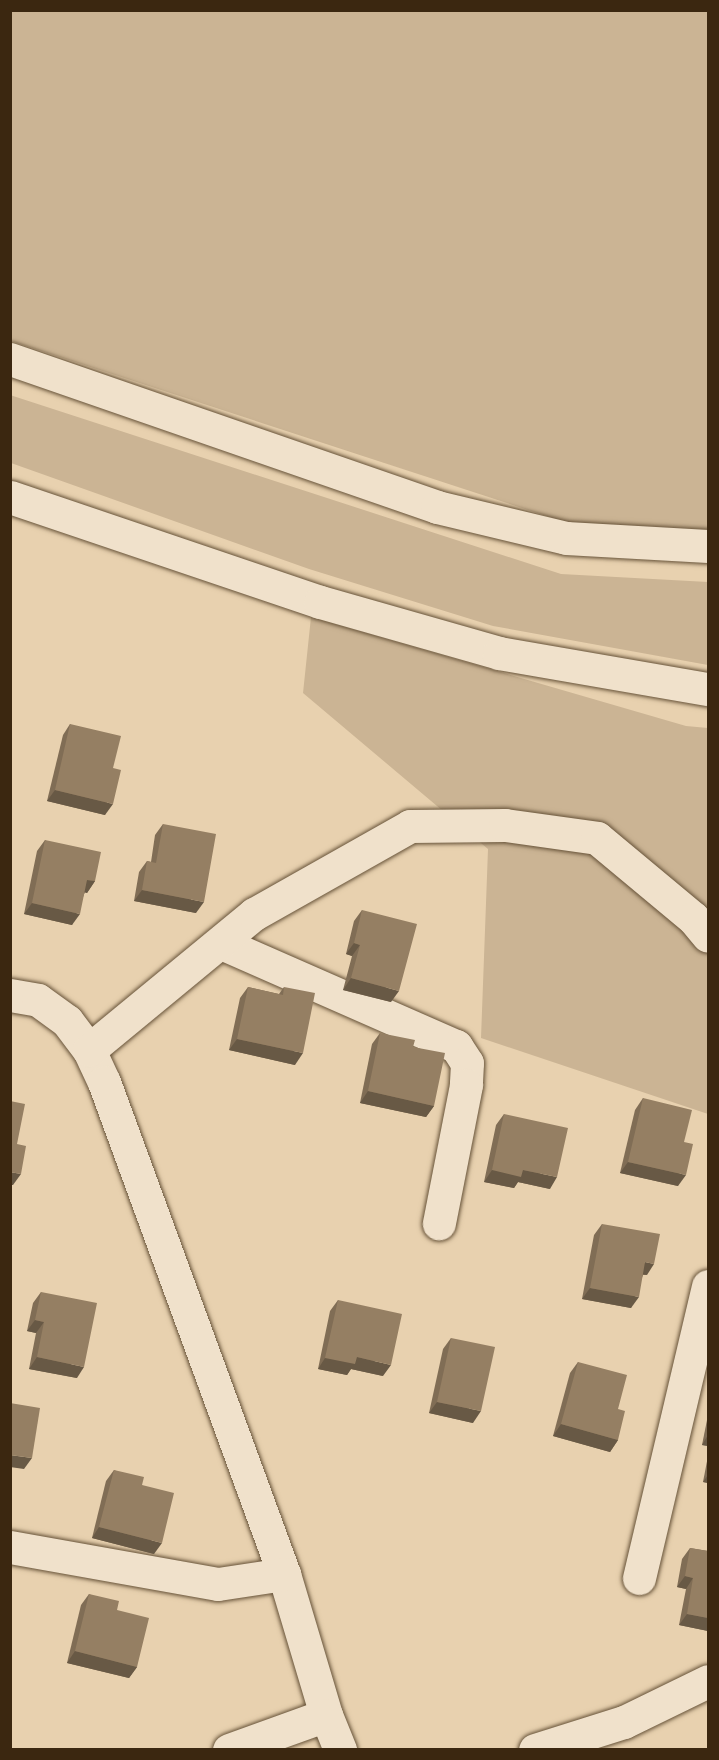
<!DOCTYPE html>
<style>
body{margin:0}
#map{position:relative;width:719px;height:1760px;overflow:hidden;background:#e8d1af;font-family:"IM FELL DW Pica",serif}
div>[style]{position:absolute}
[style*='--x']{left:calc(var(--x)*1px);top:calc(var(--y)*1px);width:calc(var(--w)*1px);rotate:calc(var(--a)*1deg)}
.green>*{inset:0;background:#cbb494}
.roads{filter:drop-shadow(0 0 2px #665238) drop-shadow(0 0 2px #665238)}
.minor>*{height:33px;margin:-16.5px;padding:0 16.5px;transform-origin:16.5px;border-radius:16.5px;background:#f0e1cb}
.wall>*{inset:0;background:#806d55}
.shaded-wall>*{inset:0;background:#685945}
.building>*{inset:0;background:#957f63}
span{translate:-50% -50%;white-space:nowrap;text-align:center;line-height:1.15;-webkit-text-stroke:4.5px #f0e1cb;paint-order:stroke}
.frame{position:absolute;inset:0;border:12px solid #3b2710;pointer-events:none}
</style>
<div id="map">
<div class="green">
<i style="clip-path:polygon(11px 11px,708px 11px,708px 531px,568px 523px,11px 341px)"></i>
<i style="clip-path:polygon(10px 395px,561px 574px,708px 582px,708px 665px,493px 626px,309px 569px,11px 463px)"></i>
<i style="clip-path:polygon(311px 617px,686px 726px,708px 728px,708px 1114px,481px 1038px,488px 849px,303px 693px)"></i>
</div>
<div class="roads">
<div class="minor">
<i style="--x:10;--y:359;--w:452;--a:19.1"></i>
<i style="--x:437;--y:507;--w:133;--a:13.5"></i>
<i style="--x:566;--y:538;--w:142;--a:3.2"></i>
<i style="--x:10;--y:497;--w:327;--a:18.7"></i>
<i style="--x:320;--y:602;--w:186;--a:15.9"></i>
<i style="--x:499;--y:653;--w:212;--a:9.8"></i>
<i style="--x:221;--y:943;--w:257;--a:23.7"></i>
<i style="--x:456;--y:1046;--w:20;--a:57"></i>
<i style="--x:467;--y:1063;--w:22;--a:93"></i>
<i style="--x:466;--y:1085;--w:141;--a:101.1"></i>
<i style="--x:10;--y:995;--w:28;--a:10"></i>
<i style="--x:38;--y:1000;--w:36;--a:36"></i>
<i style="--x:67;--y:1021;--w:36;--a:53"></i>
<i style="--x:89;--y:1050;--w:35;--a:65"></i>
<i style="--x:104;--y:1082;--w:524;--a:69.9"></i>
<i style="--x:284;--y:1574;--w:147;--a:73.4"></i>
<i style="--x:326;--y:1715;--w:38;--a:68"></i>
<i style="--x:89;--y:1050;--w:214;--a:-39.5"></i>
<i style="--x:254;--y:914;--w:179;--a:-29.4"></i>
<i style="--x:410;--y:826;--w:95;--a:-0.6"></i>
<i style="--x:505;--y:825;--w:93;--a:8"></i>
<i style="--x:597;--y:838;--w:125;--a:39.8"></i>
<i style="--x:693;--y:918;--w:23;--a:50"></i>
<i style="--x:10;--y:1547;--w:211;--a:10.1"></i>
<i style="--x:218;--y:1584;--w:67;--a:-8.6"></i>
<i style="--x:639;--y:1578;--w:300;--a:-76.7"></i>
<i style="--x:229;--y:1750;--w:103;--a:-19.8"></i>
<i style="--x:535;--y:1750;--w:93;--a:-17.5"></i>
<i style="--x:624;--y:1722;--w:93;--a:-26"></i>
</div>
</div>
<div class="wall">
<i style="clip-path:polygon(70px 724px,113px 768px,105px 815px,47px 801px,63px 735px)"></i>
<i style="clip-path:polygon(163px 824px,196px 913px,134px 901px,139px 872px,147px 861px,151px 862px,155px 835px)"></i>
<i style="clip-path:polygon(45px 840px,95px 881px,87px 893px,85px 892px,72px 925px,24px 914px,37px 851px)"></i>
<i style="clip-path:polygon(362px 910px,391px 1002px,343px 990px,352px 956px,346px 954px,354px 921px)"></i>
<i style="clip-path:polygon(248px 987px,279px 994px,284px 987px,295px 1065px,229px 1050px,240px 998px)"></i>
<i style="clip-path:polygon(380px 1033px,434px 1106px,426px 1117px,360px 1103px,372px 1044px)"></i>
<i style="clip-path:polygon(643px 1098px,684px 1142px,678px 1186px,620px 1173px,635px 1110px)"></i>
<i style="clip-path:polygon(504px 1114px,550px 1189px,518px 1182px,514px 1188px,484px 1182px,496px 1125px)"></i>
<i style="clip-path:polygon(602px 1224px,647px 1275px,643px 1275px,631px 1308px,582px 1299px,594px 1235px)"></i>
<i style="clip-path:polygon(41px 1292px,77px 1378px,29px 1369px,36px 1333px,27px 1331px,33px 1303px)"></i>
<i style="clip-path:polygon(338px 1300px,383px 1376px,351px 1369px,347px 1375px,318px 1369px,330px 1311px)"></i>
<i style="clip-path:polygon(451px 1338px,473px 1423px,429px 1413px,443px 1349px)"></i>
<i style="clip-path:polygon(578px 1362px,618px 1409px,618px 1440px,610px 1452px,553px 1436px,570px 1373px)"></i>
<i style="clip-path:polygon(708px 1415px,708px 1446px,702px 1445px)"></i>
<i style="clip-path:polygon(708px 1456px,708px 1483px,703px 1482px)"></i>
<i style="clip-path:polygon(114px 1470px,142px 1485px,154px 1554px,92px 1538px,106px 1481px)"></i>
<i style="clip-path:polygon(690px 1548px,708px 1551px,708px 1631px,679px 1625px,686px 1589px,677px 1587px,682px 1559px)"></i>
<i style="clip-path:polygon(89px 1594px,117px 1610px,137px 1667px,129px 1678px,67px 1663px,81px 1605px)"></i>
</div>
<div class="shaded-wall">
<i style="clip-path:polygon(55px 790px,113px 804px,105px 815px,47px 801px)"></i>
<i style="clip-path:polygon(87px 880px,95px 881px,87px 893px,79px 891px)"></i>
<i style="clip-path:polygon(142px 890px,204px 902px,196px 913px,134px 901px)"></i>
<i style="clip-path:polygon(32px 903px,80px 914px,72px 925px,24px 914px)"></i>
<i style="clip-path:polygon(354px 943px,360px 945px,352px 956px,346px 954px)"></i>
<i style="clip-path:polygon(351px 978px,399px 991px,391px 1002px,343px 990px)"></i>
<i style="clip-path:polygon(237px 1039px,303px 1053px,295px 1065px,229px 1050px)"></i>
<i style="clip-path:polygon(368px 1091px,434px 1106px,426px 1117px,360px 1103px)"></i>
<i style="clip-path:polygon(628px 1162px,686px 1175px,678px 1186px,620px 1173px)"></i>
<i style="clip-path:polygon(492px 1170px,523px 1170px,557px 1177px,550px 1189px,518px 1182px,514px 1188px,484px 1182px)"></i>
<i style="clip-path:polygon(10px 1172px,21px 1174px,13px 1185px,10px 1185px)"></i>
<i style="clip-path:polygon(645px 1262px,654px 1264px,647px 1275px,638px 1273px)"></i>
<i style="clip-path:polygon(590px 1288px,639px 1297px,631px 1308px,582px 1299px)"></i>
<i style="clip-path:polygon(35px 1320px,44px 1322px,36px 1333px,27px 1331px)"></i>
<i style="clip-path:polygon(37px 1357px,84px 1367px,77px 1378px,29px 1369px)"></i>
<i style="clip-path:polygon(357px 1357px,391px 1365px,383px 1376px,351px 1369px,347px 1375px,318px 1369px,325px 1358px)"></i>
<i style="clip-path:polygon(437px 1402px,481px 1411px,473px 1423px,429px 1413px)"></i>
<i style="clip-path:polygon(561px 1424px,618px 1440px,610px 1452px,553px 1436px)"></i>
<i style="clip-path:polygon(708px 1435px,708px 1446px,702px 1445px)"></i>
<i style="clip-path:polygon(10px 1455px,32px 1458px,24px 1469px,10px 1467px)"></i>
<i style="clip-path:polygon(708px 1475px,708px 1483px,703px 1482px)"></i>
<i style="clip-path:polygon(99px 1527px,162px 1543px,154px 1554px,92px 1538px)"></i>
<i style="clip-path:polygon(685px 1576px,693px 1578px,686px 1589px,677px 1587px)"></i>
<i style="clip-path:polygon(687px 1614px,708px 1618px,708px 1631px,679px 1625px)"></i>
<i style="clip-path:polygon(75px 1651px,137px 1667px,129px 1678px,67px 1663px)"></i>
</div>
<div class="building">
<i style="clip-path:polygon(70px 724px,121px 736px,113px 768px,121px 770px,113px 804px,55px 790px)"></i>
<i style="clip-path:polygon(163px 824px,216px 834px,204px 902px,142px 890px,147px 861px,156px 863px)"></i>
<i style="clip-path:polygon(45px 840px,101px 852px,95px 881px,87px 880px,80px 914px,32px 903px)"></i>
<i style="clip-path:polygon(362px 910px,417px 924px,399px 991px,351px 978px,360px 945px,354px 943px)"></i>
<i style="clip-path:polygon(248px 987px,283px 995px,284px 987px,315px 993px,303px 1053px,237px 1039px)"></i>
<i style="clip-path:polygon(380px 1033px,415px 1040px,413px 1047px,445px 1053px,434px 1106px,368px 1091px)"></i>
<i style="clip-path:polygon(643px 1098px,692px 1110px,684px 1142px,693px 1144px,686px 1175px,628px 1162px)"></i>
<i style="clip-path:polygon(10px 1101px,25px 1104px,17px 1144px,26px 1146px,21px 1174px,10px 1172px)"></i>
<i style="clip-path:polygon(504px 1114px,568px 1128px,557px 1177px,523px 1170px,521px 1177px,492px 1170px)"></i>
<i style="clip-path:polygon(602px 1224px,660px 1234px,654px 1264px,645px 1262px,639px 1297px,590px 1288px)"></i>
<i style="clip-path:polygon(41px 1292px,97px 1303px,84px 1367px,37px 1357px,44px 1322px,35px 1320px)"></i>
<i style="clip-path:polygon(338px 1300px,402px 1314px,391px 1365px,357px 1357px,355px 1364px,325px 1358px)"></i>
<i style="clip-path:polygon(451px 1338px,495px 1347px,481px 1411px,437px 1402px)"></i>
<i style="clip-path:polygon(578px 1362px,627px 1375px,618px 1409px,625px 1411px,618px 1440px,561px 1424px)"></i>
<i style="clip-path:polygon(10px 1403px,40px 1408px,32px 1458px,10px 1455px)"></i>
<i style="clip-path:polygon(114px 1470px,144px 1477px,142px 1485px,174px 1493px,162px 1543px,99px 1527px)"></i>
<i style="clip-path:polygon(690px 1548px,708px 1551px,708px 1618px,687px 1614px,693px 1578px,685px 1576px)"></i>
<i style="clip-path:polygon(89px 1594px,119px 1601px,117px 1610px,149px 1618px,137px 1667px,75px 1651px)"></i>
</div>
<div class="frame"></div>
</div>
